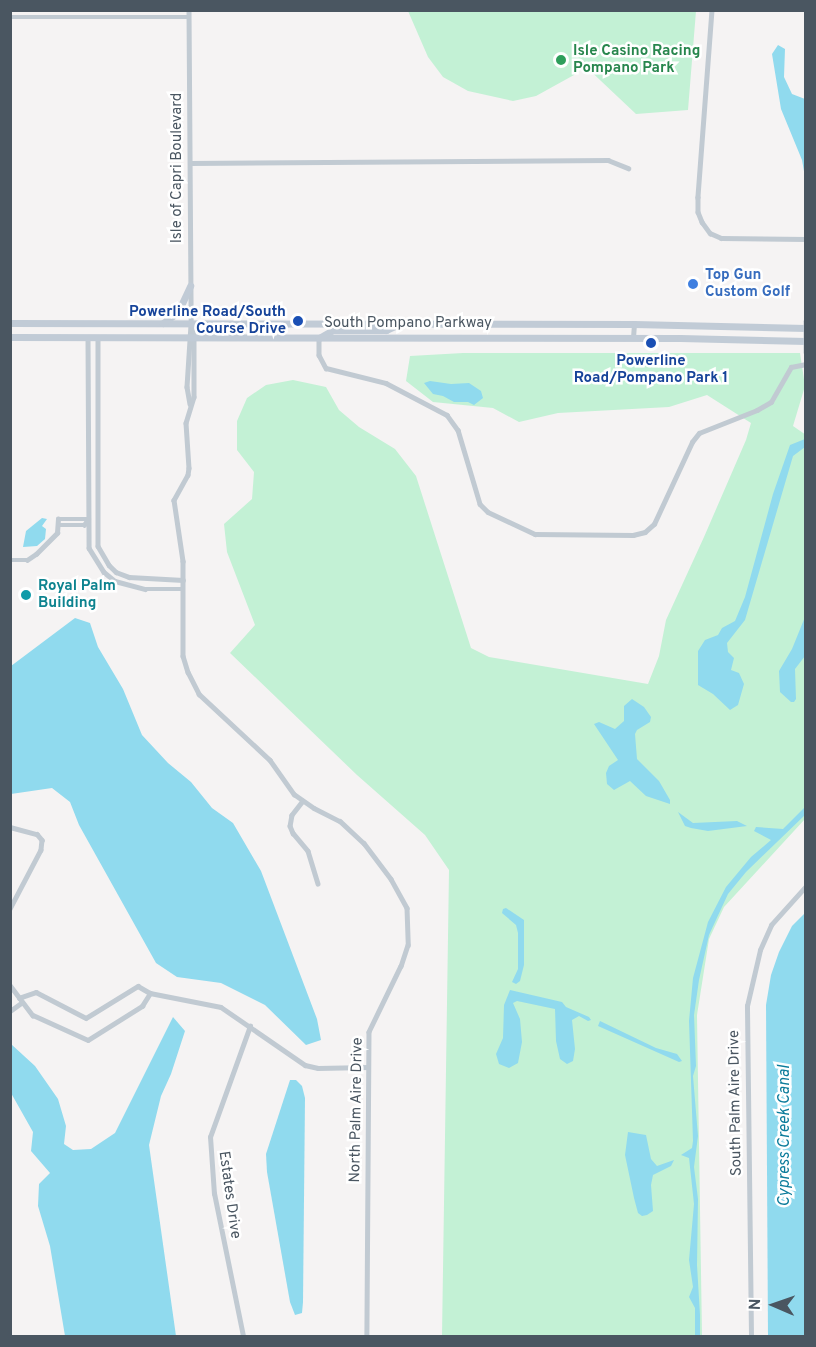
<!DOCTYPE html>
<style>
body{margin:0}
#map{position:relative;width:816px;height:1347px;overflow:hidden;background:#f5f3f3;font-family:Overpass,sans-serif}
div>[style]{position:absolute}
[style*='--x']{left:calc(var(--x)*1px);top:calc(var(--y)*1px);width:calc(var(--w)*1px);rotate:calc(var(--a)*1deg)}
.green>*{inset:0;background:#c3f1d5}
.water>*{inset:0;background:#90daee}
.minor>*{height:4.5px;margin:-2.25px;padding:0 2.25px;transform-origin:2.25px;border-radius:2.25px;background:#c1cad2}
.secondary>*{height:7px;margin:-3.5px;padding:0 3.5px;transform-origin:3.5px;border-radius:3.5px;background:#c1cbd6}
.dots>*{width:16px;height:16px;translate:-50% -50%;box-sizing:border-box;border:3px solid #fff;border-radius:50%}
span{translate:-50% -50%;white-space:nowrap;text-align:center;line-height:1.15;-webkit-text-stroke:5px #fff;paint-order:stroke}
.leisure-label{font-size:15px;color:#27864d;font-weight:700}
.left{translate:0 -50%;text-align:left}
.street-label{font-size:15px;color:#4a5661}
.shop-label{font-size:15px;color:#366cbe;font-weight:700}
.transit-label{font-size:15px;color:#164399;font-weight:700}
.right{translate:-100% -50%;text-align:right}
.culture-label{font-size:15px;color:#0d838f;font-weight:700}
.water-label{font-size:16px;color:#0c7c9b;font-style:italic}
.frame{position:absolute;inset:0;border:12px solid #4a5661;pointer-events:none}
.north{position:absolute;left:744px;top:1275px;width:60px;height:60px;-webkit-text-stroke:4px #fff;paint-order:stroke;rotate:272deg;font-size:16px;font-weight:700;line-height:24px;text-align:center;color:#4a5661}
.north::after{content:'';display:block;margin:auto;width:21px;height:27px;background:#4a5661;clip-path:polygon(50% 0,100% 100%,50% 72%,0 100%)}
</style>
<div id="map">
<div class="green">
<i style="clip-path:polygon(408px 11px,696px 11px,688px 110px,636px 114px,583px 64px,574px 75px,536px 96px,513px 101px,468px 91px,443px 77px,428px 57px)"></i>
<i style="clip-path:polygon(463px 353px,800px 353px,805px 386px,793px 426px,806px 435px,805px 819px,724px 907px,709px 939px,697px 1015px,702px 1336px,442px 1336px,449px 870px,425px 835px,357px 775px,230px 653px,255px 625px,227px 552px,224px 524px,252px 499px,254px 472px,237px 450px,237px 421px,247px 398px,266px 385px,293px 380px,326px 387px,339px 410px,359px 427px,395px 449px,416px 476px,471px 648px,489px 657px,648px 684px,659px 656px,666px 620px,704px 537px,746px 440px,751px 423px,707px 395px,669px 407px,558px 413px,519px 422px,493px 408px,433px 402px,406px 381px,410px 356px)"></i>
</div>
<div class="water">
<i style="clip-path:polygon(778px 45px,785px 49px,784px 77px,792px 94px,805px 99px,805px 177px,802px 160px,781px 109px,772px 54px)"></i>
<i style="clip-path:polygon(430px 381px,451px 384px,469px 383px,481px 391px,483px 398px,474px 405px,468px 402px,454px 402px,443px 396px,433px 394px,424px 383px)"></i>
<i style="clip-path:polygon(805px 439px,805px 447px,793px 456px,745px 620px,727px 643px,728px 652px,734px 658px,731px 670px,739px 673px,744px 684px,738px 705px,730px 710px,713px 694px,698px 685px,698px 651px,705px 640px,718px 635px,722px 628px,735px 621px,745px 597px,773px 494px,790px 445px)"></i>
<i style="clip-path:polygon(42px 518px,47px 519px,42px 526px,46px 529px,45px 539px,37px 546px,23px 547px,26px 531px)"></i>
<i style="clip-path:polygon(805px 617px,805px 656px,795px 669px,796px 699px,794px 702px,791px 702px,780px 692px,779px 671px,792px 649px)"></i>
<i style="clip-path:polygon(75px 618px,90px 623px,98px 647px,123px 689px,142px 735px,168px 763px,191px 782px,212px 808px,233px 823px,261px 871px,317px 1019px,321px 1040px,306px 1045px,265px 1005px,221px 983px,177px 977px,156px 963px,79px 825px,70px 802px,52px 788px,11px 794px,11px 666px)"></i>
<i style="clip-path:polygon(632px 699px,644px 707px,651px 717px,650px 722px,637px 730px,635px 734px,637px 759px,659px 781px,670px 800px,670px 804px,646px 796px,630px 781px,614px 790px,607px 784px,606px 773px,609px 766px,618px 760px,594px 724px,599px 722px,615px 729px,624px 721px,624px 706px)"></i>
<i style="clip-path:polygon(805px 807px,805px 815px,746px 872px,728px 894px,709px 935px,699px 980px,694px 1015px,696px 1066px,693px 1076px,698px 1136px,694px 1167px,698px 1199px,697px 1265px,700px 1315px,700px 1336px,695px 1336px,695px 1308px,689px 1297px,693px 1287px,689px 1260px,694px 1204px,689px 1158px,681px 1155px,692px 1148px,693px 1141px,689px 1021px,693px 978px,708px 922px,726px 887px,751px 857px,771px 840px,754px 831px,756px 827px,783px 829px)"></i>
<i style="clip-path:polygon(678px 812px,693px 823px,737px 821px,747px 826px,708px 831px,691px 828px,685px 826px)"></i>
<i style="clip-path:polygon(506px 908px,524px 920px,524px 965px,520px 981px,516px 984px,512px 982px,518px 969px,518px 933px,516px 925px,502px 913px,503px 909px)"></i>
<i style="clip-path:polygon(805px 913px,805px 1336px,768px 1336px,766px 1005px,771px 975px,779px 952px,792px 926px)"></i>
<i style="clip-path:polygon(510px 990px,562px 1002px,566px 1007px,589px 1017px,591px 1020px,588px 1021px,579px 1016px,572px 1020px,575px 1049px,573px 1061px,567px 1064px,560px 1059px,556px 1041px,555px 1009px,517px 1001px,513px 1003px,520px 1019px,522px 1042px,518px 1063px,509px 1068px,499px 1064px,496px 1054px,503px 1038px,504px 1005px)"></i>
<i style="clip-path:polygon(173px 1017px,185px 1031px,171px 1074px,161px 1096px,149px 1145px,176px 1336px,65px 1336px,50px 1246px,38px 1206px,39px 1184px,50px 1173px,31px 1151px,33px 1132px,11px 1093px,11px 1044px,35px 1066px,58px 1099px,66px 1126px,64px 1144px,73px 1150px,91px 1149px,115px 1133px)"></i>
<i style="clip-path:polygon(600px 1021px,656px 1048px,677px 1054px,682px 1061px,679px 1062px,598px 1026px)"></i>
<i style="clip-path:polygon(290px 1080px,296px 1080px,302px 1086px,305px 1098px,303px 1302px,302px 1313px,295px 1315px,290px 1302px,267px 1172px,266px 1154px)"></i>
<i style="clip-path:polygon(628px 1132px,646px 1135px,651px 1159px,657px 1166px,674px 1160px,671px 1166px,653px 1175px,651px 1185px,653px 1211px,647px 1215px,642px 1216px,638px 1213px,634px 1198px,625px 1155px)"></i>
</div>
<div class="minor">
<i style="--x:189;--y:10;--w:315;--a:89.6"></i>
<i style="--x:191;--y:325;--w:62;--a:93.7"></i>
<i style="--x:187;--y:387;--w:17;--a:80"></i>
<i style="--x:712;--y:10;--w:188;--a:94.3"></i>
<i style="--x:698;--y:197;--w:15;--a:90"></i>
<i style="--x:698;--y:212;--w:11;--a:68"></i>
<i style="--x:702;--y:222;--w:14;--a:54"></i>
<i style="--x:710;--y:233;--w:12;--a:24"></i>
<i style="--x:721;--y:238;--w:85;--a:0.7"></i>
<i style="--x:10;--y:17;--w:179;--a:0"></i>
<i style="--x:190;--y:163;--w:418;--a:-0.4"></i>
<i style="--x:608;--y:160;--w:22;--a:22"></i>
<i style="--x:806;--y:321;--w:31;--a:90"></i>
<i style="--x:191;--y:325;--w:11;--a:75"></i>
<i style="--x:194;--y:336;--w:61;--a:90"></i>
<i style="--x:194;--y:397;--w:27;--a:107"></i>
<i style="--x:186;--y:423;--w:45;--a:86.2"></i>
<i style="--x:189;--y:468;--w:7;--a:98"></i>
<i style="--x:188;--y:475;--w:29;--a:119"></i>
<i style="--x:174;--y:500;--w:62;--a:81.6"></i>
<i style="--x:183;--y:561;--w:95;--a:90"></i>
<i style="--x:183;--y:656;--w:17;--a:73"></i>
<i style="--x:188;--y:672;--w:25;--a:63"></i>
<i style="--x:199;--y:694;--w:97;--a:42.9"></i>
<i style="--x:270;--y:760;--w:42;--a:54.8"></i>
<i style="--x:294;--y:794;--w:24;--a:35"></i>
<i style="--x:314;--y:808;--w:29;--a:27"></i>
<i style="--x:340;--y:821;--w:33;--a:43"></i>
<i style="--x:364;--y:843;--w:45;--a:53.1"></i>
<i style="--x:391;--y:879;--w:33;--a:61"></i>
<i style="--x:407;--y:908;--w:37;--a:88"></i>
<i style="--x:408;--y:945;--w:22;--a:108"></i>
<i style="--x:401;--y:966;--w:73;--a:115.9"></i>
<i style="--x:369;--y:1032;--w:304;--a:90.4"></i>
<i style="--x:88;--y:337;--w:211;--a:89.7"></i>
<i style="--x:89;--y:548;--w:28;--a:58"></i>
<i style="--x:104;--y:572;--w:14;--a:39"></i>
<i style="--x:115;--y:581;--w:31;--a:15"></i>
<i style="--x:145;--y:589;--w:38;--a:0"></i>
<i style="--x:98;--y:337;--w:209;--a:90"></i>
<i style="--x:98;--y:546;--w:22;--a:60"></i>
<i style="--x:109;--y:565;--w:10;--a:45"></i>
<i style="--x:116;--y:572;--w:14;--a:21"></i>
<i style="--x:129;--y:577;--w:54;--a:3.2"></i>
<i style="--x:319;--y:338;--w:17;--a:90"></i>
<i style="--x:319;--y:355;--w:15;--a:62"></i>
<i style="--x:326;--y:368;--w:62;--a:14"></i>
<i style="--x:386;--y:383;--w:69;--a:27.7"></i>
<i style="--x:447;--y:415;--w:19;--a:54"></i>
<i style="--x:458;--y:430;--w:77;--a:73.4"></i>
<i style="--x:480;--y:504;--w:11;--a:45"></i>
<i style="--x:488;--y:512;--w:52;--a:25.1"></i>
<i style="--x:535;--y:534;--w:98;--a:0.6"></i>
<i style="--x:633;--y:535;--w:12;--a:-14"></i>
<i style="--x:645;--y:532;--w:12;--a:-42"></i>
<i style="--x:654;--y:524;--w:90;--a:-65.1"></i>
<i style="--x:692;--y:442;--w:11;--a:-52"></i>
<i style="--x:699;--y:433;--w:62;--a:-21.6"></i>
<i style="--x:757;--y:410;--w:16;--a:-30"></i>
<i style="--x:771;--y:402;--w:40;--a:-60.3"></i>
<i style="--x:791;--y:367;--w:15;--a:-11"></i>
<i style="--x:633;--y:338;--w:14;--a:-86"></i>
<i style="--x:58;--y:525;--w:26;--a:0"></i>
<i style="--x:84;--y:525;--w:7;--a:-56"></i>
<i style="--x:10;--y:560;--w:17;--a:0"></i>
<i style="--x:27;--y:560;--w:11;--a:-34"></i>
<i style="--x:36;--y:554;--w:30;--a:-45"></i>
<i style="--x:57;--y:533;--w:14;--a:-86"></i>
<i style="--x:58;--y:519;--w:30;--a:0"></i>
<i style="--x:303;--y:801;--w:18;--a:128"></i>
<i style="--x:292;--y:815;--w:11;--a:100"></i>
<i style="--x:290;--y:826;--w:8;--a:67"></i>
<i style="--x:293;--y:833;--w:23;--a:50"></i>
<i style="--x:308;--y:851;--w:34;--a:73"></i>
<i style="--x:10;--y:827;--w:28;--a:15"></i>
<i style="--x:37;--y:834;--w:8;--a:50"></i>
<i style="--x:42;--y:840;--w:10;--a:96"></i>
<i style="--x:41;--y:850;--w:67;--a:117.7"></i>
<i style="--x:10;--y:985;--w:38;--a:53"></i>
<i style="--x:33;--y:1015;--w:60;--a:24.4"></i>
<i style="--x:88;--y:1040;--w:64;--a:-32.2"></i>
<i style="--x:142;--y:1006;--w:15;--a:-58"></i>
<i style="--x:19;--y:998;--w:18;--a:-19"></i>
<i style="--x:36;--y:992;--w:56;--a:27.5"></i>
<i style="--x:86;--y:1018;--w:61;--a:-31.6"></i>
<i style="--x:138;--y:986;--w:14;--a:30"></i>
<i style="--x:150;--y:993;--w:72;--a:11.2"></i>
<i style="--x:221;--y:1007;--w:102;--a:34.6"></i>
<i style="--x:305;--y:1065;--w:13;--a:13"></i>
<i style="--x:318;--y:1068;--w:50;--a:-1.1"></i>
<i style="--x:10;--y:1011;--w:14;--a:-36"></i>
<i style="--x:243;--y:1336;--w:145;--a:-101.5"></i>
<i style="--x:214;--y:1194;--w:57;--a:-94"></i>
<i style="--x:210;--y:1137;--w:118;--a:-70.2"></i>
<i style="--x:751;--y:1336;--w:330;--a:-90.7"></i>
<i style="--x:747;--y:1006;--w:57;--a:-76.9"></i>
<i style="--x:760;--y:950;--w:27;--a:-66"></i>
<i style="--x:771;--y:925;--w:52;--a:-48.1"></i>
</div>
<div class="secondary">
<i style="--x:10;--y:323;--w:624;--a:0.09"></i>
<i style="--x:634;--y:324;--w:172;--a:1.3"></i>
<i style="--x:163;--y:323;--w:19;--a:-36"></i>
<i style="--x:178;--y:312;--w:29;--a:-65"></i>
<i style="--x:10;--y:337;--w:670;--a:0.09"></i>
<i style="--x:680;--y:338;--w:126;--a:1.4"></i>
<i style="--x:319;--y:338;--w:16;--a:-30"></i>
<i style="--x:333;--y:330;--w:53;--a:0"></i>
<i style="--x:386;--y:330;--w:12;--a:-24"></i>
</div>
<div class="dots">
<i style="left:561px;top:60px;background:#2e9e5b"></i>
<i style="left:693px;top:284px;background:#3f7fe0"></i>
<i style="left:298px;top:321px;background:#1a4fb4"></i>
<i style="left:651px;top:343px;background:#1a4fb4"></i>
<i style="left:26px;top:595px;background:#0f9aa8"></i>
</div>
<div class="leisure-label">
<span class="left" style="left:573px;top:60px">Isle Casino Racing<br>Pompano Park</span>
</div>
<div class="street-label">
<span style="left:178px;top:168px;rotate:-90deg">Isle of Capri Boulevard</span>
<span style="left:408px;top:324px">South Pompano Parkway</span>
<span style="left:736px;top:1103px;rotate:-91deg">South Palm Aire Drive</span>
<span style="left:357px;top:1110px;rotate:-89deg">North Palm Aire Drive</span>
<span style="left:229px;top:1195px;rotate:82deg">Estates Drive</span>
</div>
<div class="shop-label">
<span class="left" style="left:705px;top:284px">Top Gun<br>Custom Golf</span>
</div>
<div class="transit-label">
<span class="right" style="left:286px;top:321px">Powerline Road/South<br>Course Drive</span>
<span style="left:651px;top:370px">Powerline<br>Road/Pompano Park 1</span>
</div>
<div class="culture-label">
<span class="left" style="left:38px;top:595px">Royal Palm<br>Building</span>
</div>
<div class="water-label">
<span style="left:785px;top:1136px;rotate:-90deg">Cypress Creek Canal</span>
</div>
<div class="frame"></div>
<div class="north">N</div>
</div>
